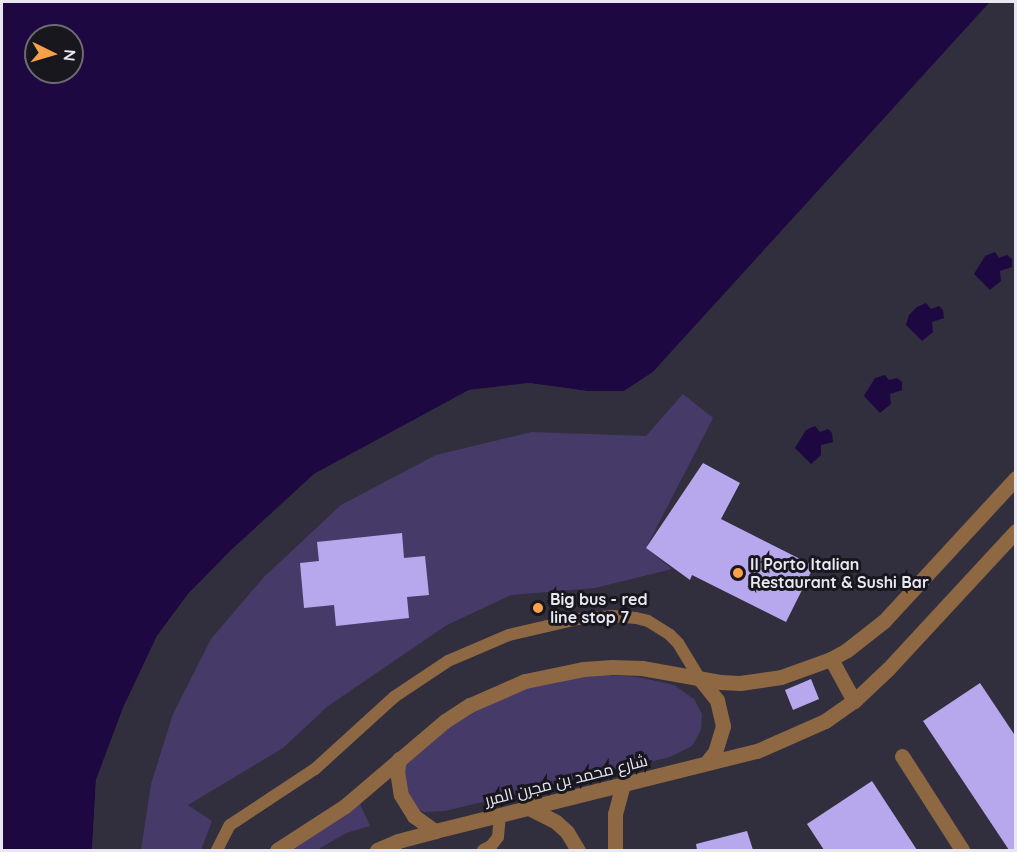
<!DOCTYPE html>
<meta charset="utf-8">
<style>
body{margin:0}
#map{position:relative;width:1017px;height:852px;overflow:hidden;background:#312e3e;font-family:Quicksand,Cairo,sans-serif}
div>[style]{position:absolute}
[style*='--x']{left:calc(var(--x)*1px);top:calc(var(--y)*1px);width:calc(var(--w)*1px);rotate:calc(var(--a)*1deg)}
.green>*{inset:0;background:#463b68}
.water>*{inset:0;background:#1e0841}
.pier>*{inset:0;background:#312e3e}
.building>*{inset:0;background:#b7a8ed}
.lane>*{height:12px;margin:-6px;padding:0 6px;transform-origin:6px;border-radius:6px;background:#8e6743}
.street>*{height:15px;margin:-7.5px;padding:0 7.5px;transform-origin:7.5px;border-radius:7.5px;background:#8e6743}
.dots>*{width:16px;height:16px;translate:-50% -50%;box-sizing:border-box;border:3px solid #19171e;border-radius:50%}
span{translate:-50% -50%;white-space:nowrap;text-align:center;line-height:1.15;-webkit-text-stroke:6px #19171e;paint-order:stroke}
.poi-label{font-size:16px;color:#e9e7f1;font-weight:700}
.left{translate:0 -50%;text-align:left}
.street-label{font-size:16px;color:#e9e7f1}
.frame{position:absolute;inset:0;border:3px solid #e9e7f1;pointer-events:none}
.north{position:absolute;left:24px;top:24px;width:60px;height:60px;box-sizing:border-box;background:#19171e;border:2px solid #6c6a72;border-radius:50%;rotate:95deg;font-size:16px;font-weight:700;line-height:24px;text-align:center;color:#e9e7f1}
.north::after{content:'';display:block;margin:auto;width:21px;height:27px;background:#f8a14a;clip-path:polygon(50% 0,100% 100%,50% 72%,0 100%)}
</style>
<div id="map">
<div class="green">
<i style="clip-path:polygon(683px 394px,713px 418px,646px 548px,672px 569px,595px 588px,511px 595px,447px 625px,328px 706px,283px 748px,188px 805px,212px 821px,201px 850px,141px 850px,151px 784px,173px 714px,211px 639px,264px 577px,341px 505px,436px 455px,532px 432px,646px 436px)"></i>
<i style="clip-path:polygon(587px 674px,638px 677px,674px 685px,694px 699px,702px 714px,701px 730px,692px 746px,670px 757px,445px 811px,424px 812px,407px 804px,402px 757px,483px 700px,537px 680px)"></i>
<i style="clip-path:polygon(356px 795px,370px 826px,346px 833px,317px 850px,284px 850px)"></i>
</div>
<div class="water">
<i style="clip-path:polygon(evenodd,2px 2px,990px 2px,653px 372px,624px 391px,587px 391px,529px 383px,469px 390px,314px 474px,188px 594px,157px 636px,123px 708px,96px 780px,92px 850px,2px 850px,2px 2px,36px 36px,72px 36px,72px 72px,36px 72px,36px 36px)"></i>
<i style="clip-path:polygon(995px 252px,999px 258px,1007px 255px,1012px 259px,1012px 267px,1000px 271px,1001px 281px,990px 290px,974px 274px,985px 256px)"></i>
<i style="clip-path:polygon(926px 303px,931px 309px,939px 306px,943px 310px,944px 318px,932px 322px,933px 332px,922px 341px,906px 325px,909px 315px,917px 307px)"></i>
<i style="clip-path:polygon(885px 375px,889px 380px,897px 378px,902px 382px,902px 390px,890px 394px,891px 404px,880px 413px,864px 396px,875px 378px)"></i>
<i style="clip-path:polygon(815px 426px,820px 432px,828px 429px,832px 433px,833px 442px,821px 445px,821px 455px,811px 464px,795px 448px,806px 430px)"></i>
</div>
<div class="pier">
<i style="clip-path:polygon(990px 2px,992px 4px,654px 374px,624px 394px,587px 394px,529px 386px,470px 393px,316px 476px,232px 553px,190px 596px,160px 638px,125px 709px,99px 781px,95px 850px,92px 850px,96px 780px,123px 708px,157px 636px,188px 594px,230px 551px,314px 474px,469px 390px,529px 383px,587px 391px,624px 391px,653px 372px)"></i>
</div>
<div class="building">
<i style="clip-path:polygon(703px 463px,740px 483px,721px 519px,814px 566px,786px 622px,692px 575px,690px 580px,646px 548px)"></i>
<i style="clip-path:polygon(402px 533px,404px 558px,425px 556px,429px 595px,407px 597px,409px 618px,336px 626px,334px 605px,304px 608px,300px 563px,319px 561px,317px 542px)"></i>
<i style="clip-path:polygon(811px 679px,819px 699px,793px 710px,785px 690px)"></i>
<i style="clip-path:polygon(980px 683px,1016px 737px,1016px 850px,1009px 850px,923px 721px)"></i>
<i style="clip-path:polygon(872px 781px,917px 850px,824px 850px,807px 824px)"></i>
<i style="clip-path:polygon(747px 831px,753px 850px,697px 850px,696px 844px)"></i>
</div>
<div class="lane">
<i style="--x:217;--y:850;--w:28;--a:-63"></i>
<i style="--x:230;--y:825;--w:102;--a:-33.4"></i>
<i style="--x:315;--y:769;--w:107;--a:-42.3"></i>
<i style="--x:394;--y:697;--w:65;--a:-33.7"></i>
<i style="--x:448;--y:661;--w:66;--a:-23.1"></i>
<i style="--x:509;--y:635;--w:71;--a:-13.1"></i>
<i style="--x:578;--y:619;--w:35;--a:-5"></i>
<i style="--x:613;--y:616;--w:23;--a:5"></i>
<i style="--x:636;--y:618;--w:12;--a:14"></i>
<i style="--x:648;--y:621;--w:26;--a:32"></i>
<i style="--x:670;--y:635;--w:11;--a:45"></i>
<i style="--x:678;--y:643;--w:42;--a:58.6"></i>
<i style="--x:483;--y:850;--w:9;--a:-27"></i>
<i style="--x:491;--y:846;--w:11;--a:-52"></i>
<i style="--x:498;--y:837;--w:22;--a:-85"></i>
</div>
<div class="street">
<i style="--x:831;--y:659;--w:48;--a:61.3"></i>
<i style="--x:700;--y:679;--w:27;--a:51"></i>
<i style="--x:717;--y:700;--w:27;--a:77"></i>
<i style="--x:723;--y:726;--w:27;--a:107"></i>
<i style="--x:715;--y:752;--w:14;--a:129"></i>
<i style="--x:902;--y:756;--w:112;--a:57.4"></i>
<i style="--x:399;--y:759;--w:12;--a:99"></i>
<i style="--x:397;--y:771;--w:24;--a:81"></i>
<i style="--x:401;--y:795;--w:25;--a:58"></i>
<i style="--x:414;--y:816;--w:26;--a:36"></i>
<i style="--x:529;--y:808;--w:30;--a:27"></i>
<i style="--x:556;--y:822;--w:15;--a:42"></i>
<i style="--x:567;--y:832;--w:21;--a:59"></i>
<i style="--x:277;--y:850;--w:81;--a:-32.9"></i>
<i style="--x:345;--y:806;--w:131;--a:-40.4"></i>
<i style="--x:445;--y:721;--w:30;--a:-33"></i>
<i style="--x:470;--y:705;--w:60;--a:-23.6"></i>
<i style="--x:525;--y:681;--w:59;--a:-11.7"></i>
<i style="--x:583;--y:669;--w:29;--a:-4"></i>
<i style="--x:612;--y:667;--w:30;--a:2"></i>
<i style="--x:642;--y:668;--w:79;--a:10.2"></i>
<i style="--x:720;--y:682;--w:20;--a:3"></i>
<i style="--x:740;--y:683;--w:41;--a:-8.3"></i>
<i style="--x:781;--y:677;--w:53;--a:-19.8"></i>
<i style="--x:831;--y:659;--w:18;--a:-29"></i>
<i style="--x:847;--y:650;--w:47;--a:-38.1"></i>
<i style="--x:884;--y:621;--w:195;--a:-47.3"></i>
<i style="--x:377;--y:850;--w:23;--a:-23"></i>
<i style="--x:398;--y:841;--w:38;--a:-15"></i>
<i style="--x:435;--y:831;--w:332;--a:-14"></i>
<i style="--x:757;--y:751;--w:74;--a:-23.8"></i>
<i style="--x:825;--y:721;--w:35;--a:-35"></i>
<i style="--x:854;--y:701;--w:47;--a:-43.3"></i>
<i style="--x:888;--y:669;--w:188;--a:-47.2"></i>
<i style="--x:615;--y:850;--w:36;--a:-90"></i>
<i style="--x:615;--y:814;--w:31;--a:-75"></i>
</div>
<div class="dots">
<i style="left:738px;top:573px;background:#f8a14a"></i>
<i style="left:538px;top:608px;background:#f8a14a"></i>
</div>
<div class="poi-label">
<span class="left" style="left:750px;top:573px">Il Porto Italian<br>Restaurant &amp; Sushi Bar</span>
<span class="left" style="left:550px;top:608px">Big bus - red<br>line stop 7</span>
</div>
<div class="street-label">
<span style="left:566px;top:780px;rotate:-14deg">شارع محمد بن مجرن المرر</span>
</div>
<div class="frame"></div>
<div class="north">N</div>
</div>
